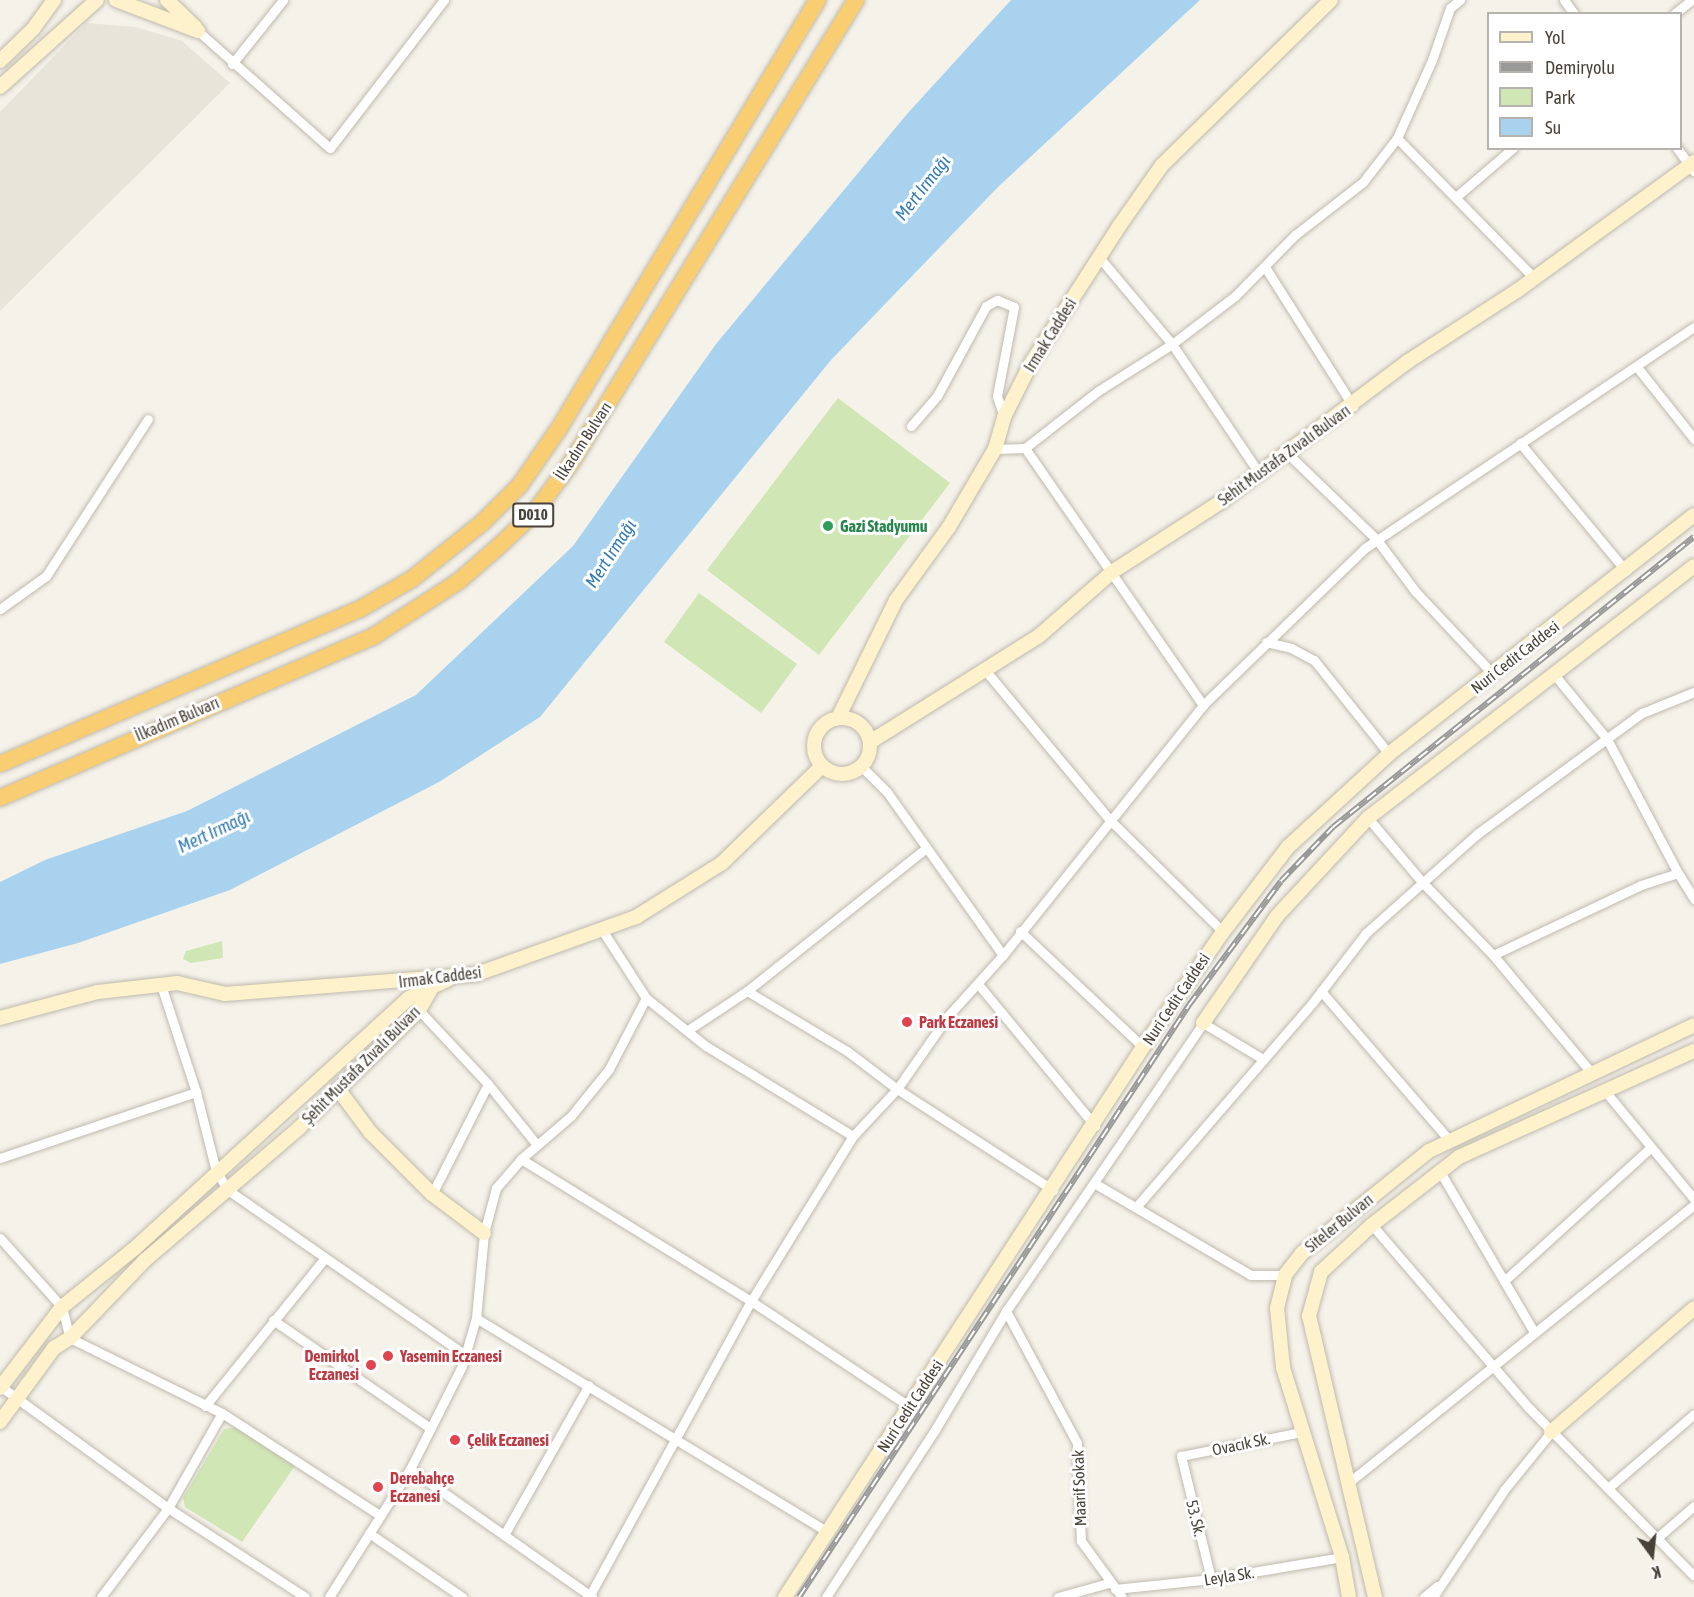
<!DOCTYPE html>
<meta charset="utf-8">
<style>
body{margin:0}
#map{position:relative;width:1694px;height:1597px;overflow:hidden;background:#f5f2ea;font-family:"Asap Condensed",sans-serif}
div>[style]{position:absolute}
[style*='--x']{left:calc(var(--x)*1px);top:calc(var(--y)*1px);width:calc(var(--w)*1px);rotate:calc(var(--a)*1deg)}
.residential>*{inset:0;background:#e8e4d9}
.green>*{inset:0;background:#d0e7b5}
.water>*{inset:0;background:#a9d2ef}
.roads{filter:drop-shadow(0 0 2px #c0baad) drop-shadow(0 0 2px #c0baad)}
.street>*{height:9px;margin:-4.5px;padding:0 4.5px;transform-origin:4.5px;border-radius:4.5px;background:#fff}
.secondary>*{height:14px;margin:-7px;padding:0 7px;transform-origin:7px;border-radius:7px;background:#fdf2cc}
.secondary>.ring{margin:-7px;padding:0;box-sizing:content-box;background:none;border:14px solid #fdf2cc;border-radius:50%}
.highway>*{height:16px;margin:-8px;padding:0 8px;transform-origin:8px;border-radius:8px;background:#f9cd71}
.rail>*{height:6px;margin-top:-3px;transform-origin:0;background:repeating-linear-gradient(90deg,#fff 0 11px,#999 0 22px);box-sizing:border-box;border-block:2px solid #999}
.dots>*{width:16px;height:16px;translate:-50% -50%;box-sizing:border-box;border:3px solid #fff;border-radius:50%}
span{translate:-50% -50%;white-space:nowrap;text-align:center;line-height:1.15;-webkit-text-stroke:6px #fff;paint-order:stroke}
.shield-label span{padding:2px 4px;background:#fff;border:2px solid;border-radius:4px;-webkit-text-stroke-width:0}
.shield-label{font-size:15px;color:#494238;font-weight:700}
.street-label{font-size:16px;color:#494238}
.leisure-label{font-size:16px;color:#27864d;font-weight:700}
.left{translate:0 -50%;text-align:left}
.health-label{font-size:16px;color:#be3a42;font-weight:700}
.right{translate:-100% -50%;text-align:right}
.water-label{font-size:18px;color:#347bb2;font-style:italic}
.legend{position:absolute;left:1487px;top:12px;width:195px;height:138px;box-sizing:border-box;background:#fff;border:2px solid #b6b3af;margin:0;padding:8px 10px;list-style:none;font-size:18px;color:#494238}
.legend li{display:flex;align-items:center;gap:12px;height:30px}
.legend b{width:30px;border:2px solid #b6b3af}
.north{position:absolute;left:1622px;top:1525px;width:60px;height:60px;-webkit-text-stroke:4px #fff;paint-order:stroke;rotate:165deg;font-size:16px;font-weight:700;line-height:24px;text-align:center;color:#494238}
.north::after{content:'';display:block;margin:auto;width:21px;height:27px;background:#494238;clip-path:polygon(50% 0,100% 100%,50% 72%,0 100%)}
</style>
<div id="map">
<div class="residential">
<i style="clip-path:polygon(86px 23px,136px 27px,182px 41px,230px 83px,0 311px,0 112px)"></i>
</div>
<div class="green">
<i style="clip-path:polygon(838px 398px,950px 483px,819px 655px,707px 570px)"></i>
<i style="clip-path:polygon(699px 593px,797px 664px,761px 713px,664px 642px)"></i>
<i style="clip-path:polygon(222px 941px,223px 958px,191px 963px,183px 959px,186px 951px)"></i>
<i style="clip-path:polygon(236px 1427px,295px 1466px,242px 1542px,185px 1507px,183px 1498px,224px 1429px)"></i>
</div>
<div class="water">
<i style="clip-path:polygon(1011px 0,1200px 0,999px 186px,831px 360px,540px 717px,439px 782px,230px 890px,78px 943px,0 964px,0 882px,45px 860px,187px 811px,416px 695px,573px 546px,716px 344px,907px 114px)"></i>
</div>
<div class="roads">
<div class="street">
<i style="--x:1564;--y:0;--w:17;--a:54"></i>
<i style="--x:1674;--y:14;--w:22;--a:-39"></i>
<i style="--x:198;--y:31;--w:176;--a:41.6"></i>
<i style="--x:330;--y:148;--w:187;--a:-52.4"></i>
<i style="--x:232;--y:64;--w:82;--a:-51.4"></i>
<i style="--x:1397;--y:138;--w:196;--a:45.6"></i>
<i style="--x:1677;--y:148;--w:29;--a:54"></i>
<i style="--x:1457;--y:196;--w:74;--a:-40.6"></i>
<i style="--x:1099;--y:257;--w:114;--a:50"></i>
<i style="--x:1172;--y:344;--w:156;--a:56"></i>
<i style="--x:1265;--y:267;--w:165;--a:57.7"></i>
<i style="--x:1637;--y:367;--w:92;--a:51.6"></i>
<i style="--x:911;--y:426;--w:40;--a:-49"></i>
<i style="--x:937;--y:396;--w:102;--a:-61.4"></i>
<i style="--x:986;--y:306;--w:13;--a:-29"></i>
<i style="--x:997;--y:300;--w:18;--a:22"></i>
<i style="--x:1014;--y:307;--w:91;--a:100.8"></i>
<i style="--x:997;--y:396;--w:22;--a:72"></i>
<i style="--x:1520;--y:443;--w:166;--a:50.4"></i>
<i style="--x:1025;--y:448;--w:313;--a:55.3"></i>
<i style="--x:995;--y:449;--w:30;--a:-2"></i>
<i style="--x:1025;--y:448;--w:93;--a:-38"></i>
<i style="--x:1098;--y:391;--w:88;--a:-32.4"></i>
<i style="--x:1172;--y:344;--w:79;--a:-37.3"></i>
<i style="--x:1235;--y:296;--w:86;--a:-45.5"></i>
<i style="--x:1295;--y:235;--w:86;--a:-37.9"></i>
<i style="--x:1363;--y:182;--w:56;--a:-52.3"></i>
<i style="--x:1397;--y:138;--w:85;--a:-65.8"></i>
<i style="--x:1432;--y:60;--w:55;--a:-70.9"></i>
<i style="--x:1450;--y:8;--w:13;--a:-39"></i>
<i style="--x:1286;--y:452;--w:127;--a:44"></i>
<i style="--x:1377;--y:540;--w:64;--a:53.3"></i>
<i style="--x:1415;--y:591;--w:114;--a:46.8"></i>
<i style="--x:0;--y:609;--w:57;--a:-35.7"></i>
<i style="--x:46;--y:576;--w:187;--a:-57"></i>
<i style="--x:1266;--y:642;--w:26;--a:13"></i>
<i style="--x:1291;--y:648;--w:26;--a:28"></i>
<i style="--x:1314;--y:660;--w:120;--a:51.4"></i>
<i style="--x:985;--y:670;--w:194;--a:50.2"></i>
<i style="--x:1109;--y:819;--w:161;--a:44.7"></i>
<i style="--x:1553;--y:673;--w:85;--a:50.7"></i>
<i style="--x:1607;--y:739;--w:152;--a:62.1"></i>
<i style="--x:862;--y:767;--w:35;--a:45"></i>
<i style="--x:887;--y:792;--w:200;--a:54.6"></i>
<i style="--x:1368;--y:818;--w:84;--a:49.8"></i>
<i style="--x:1422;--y:882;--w:102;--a:45.8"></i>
<i style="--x:1493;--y:955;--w:151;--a:50.1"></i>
<i style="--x:602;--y:930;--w:81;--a:57.1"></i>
<i style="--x:646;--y:998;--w:77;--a:38.7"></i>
<i style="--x:706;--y:1046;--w:172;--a:31.5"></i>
<i style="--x:1020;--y:931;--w:169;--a:43.3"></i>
<i style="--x:1493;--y:955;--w:164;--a:-25.3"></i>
<i style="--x:1641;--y:885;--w:39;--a:-18"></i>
<i style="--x:1678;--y:873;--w:31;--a:58"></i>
<i style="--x:978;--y:984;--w:184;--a:50.5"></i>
<i style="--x:161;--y:985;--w:113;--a:71.9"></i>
<i style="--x:196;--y:1092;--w:81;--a:75.8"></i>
<i style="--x:216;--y:1171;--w:22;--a:58"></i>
<i style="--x:228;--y:1190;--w:289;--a:34.8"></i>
<i style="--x:747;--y:991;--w:117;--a:31"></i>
<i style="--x:847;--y:1051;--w:63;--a:37.2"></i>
<i style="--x:897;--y:1089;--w:186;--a:32.9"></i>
<i style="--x:1321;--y:991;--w:196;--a:49.3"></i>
<i style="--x:416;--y:1007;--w:105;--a:46.9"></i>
<i style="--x:488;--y:1084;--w:78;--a:51.2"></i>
<i style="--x:688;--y:1030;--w:71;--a:-33.5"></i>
<i style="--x:747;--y:991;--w:228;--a:-38.6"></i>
<i style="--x:1605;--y:1091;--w:140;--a:50.5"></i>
<i style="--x:0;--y:1158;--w:207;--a:-18.6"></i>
<i style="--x:521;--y:1159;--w:270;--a:31.7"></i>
<i style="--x:751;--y:1301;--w:190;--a:33.6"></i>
<i style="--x:1439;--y:1170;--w:188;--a:59.6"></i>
<i style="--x:1094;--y:1183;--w:182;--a:30.4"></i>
<i style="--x:1251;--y:1275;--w:34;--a:0"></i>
<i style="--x:432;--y:1194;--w:123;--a:-63"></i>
<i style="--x:1137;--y:1206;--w:269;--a:-49.2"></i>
<i style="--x:1313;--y:1002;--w:87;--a:-52.5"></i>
<i style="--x:1366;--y:933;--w:149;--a:-41.7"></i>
<i style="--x:1477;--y:834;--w:205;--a:-36.3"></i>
<i style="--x:1642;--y:713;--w:56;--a:-22"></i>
<i style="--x:1372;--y:1225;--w:241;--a:49.4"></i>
<i style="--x:1529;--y:1408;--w:235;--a:45.5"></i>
<i style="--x:0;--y:1238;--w:93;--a:48.1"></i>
<i style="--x:62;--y:1307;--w:32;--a:76"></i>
<i style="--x:70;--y:1338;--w:169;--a:26.3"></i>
<i style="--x:222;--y:1413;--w:189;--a:32.9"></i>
<i style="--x:1504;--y:1281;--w:197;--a:-42.3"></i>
<i style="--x:1006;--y:1311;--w:150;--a:61.7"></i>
<i style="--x:1077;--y:1443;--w:98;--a:87.7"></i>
<i style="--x:1081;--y:1541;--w:69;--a:53.8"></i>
<i style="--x:476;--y:1318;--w:412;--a:31.3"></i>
<i style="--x:273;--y:1320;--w:191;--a:34.5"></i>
<i style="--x:0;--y:1386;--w:208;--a:36"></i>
<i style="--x:168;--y:1508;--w:163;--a:33"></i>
<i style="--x:205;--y:1406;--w:189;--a:-51"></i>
<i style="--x:410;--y:1469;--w:223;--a:35.1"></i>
<i style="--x:1348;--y:1483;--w:444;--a:-38.8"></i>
<i style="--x:1608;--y:1488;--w:113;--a:-40.7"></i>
<i style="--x:369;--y:1533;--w:113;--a:34.5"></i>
<i style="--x:504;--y:1535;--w:172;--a:-60.5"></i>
<i style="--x:1657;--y:1538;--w:49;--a:-40.9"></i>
<i style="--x:1211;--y:1579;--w:127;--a:-103.7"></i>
<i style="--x:1181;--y:1456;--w:122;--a:-11.3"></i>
<i style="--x:1115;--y:1589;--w:97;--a:-5.9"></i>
<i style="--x:1211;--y:1579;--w:133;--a:-9.5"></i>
<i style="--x:590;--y:1595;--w:335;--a:-61.3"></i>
<i style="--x:751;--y:1301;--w:194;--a:-58.3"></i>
<i style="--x:853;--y:1136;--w:64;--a:-46.9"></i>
<i style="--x:897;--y:1089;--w:89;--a:-55.1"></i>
<i style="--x:948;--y:1016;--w:82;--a:-48"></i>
<i style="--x:1003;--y:955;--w:320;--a:-51.3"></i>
<i style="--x:1203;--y:705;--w:226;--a:-44.1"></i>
<i style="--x:1365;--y:548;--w:396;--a:-33.9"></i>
<i style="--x:101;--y:1597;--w:111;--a:-53"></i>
<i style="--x:168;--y:1508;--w:109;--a:-60.4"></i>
<i style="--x:329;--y:1597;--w:151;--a:-57.7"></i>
<i style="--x:410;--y:1469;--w:115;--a:-63.2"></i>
<i style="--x:462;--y:1366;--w:50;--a:-73.7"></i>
<i style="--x:476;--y:1318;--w:85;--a:-84.6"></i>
<i style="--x:484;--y:1233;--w:47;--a:-75.1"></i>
<i style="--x:496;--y:1188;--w:38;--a:-49"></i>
<i style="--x:521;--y:1159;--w:66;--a:-40.7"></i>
<i style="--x:571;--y:1116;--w:60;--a:-51"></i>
<i style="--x:609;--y:1069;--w:80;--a:-62.5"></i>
<i style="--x:826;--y:1597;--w:202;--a:-56.9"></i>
<i style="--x:936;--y:1428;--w:136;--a:-59.1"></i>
<i style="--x:1006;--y:1311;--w:349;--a:-55.6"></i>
<i style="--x:1203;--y:1023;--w:70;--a:31"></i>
<i style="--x:1058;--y:1597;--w:53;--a:-15.4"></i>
<i style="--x:1424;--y:1597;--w:17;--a:-40"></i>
<i style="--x:1433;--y:1597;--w:128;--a:-56.4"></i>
<i style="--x:1504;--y:1490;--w:75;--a:-51"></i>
</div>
<div class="secondary">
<i style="--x:116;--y:0;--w:88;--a:20.7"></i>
<i style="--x:167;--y:0;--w:39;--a:44"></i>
<i style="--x:0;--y:61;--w:46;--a:-44.1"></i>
<i style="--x:33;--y:29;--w:36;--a:-54"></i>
<i style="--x:0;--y:87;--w:130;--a:-41.9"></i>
<i class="ring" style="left:814px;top:718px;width:42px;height:42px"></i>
<i style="--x:838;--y:718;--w:131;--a:-63.8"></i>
<i style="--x:896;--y:600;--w:90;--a:-54"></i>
<i style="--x:949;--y:527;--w:91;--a:-59.5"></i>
<i style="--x:995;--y:449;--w:33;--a:-74"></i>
<i style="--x:1004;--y:417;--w:60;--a:-63.4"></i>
<i style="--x:1031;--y:363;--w:164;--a:-57.2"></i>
<i style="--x:1120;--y:225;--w:73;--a:-55"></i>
<i style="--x:1162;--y:165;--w:236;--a:-44.3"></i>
<i style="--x:870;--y:742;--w:199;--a:-32.1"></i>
<i style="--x:1039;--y:636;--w:97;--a:-41.2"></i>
<i style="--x:1112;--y:572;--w:131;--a:-32.8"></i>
<i style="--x:1222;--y:501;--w:231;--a:-36.9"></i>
<i style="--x:1407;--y:362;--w:132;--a:-33"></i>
<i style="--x:1518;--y:290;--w:218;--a:-36"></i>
<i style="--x:0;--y:1018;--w:101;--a:-14.9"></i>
<i style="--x:98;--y:992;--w:80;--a:-6.5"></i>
<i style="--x:177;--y:983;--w:49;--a:12.9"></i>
<i style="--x:225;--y:994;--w:253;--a:-4.5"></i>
<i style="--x:477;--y:974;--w:169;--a:-19.7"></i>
<i style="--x:636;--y:917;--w:102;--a:-32.1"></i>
<i style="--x:722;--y:863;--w:139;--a:-44.1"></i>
<i style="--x:1203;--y:1023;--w:130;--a:-55.3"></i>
<i style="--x:1277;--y:916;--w:134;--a:-47.1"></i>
<i style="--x:1368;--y:818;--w:412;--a:-37.7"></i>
<i style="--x:338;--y:1089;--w:54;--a:53.3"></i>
<i style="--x:370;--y:1132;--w:88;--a:45"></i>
<i style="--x:432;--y:1194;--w:65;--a:36.9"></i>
<i style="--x:0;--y:1388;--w:102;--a:-52.6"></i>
<i style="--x:62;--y:1307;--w:92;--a:-38.9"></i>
<i style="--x:134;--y:1249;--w:372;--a:-42.4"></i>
<i style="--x:409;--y:998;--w:44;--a:-25.4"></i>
<i style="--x:0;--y:1422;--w:92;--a:-53.9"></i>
<i style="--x:54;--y:1348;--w:19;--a:-32"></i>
<i style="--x:70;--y:1338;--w:107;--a:-46.1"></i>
<i style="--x:144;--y:1261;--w:204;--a:-40.6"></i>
<i style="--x:299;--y:1128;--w:168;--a:-44.5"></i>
<i style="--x:419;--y:1010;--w:22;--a:-60"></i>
<i style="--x:1551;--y:1432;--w:189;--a:-40.9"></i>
<i style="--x:785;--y:1597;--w:656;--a:-56.94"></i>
<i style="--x:1143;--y:1047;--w:140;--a:-55.2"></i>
<i style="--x:1223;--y:932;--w:107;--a:-52.6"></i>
<i style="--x:1288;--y:847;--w:137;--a:-42.6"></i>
<i style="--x:1389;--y:754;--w:387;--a:-38.1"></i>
<i style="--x:1349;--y:1597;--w:41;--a:-99.9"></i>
<i style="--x:1342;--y:1557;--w:199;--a:-107.3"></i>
<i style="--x:1283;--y:1367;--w:59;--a:-95.8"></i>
<i style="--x:1277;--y:1308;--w:34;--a:-76"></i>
<i style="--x:1285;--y:1275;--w:28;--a:-52"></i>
<i style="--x:1302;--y:1253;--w:163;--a:-38.8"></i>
<i style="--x:1429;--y:1151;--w:293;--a:-25.4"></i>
<i style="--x:1375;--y:1597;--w:289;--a:-103.2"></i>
<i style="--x:1309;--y:1316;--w:46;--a:-74.7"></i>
<i style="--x:1321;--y:1272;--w:69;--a:-42.7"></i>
<i style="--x:1372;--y:1225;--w:110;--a:-38"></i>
<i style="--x:1459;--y:1157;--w:258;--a:-24.3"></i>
</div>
<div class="highway">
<i style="--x:0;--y:764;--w:392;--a:-23.3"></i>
<i style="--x:360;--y:609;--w:60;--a:-30"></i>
<i style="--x:412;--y:579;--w:90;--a:-38.7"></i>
<i style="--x:482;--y:523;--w:54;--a:-45"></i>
<i style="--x:520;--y:485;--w:70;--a:-55.4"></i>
<i style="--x:560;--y:427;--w:499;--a:-58.9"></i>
<i style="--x:0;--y:798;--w:408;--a:-23.4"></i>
<i style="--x:374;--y:636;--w:101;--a:-32.9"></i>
<i style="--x:459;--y:581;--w:52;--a:-41.1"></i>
<i style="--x:498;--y:547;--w:50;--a:-43.4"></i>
<i style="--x:534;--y:513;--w:62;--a:-53.5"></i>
<i style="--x:571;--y:463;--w:544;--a:-58.39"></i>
</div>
</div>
<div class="rail">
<i style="--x:799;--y:1597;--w:709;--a:-56.62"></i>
<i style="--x:1189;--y:1005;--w:154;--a:-53.4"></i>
<i style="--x:1281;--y:881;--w:75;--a:-46.1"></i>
<i style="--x:1333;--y:827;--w:463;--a:-38.8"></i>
</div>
<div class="dots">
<i style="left:828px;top:526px;background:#2e9e5b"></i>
<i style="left:907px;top:1022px;background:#e0444e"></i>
<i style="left:388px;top:1356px;background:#e0444e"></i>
<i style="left:371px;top:1365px;background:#e0444e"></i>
<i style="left:455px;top:1440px;background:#e0444e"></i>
<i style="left:378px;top:1487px;background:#e0444e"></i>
</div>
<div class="shield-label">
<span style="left:533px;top:515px">D010</span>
</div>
<div class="street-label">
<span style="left:1050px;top:335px;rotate:-58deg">Irmak Caddesi</span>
<span style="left:583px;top:441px;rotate:-57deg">İlkadım Bulvarı</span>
<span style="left:1284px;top:455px;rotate:-36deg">Sehit Mustafa Zıvalı Bulvarı</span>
<span style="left:1515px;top:657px;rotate:-38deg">Nuri Cedit Caddesi</span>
<span style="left:177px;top:719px;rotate:-23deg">İlkadım Bulvarı</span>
<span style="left:440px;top:977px;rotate:-7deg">Irmak Caddesi</span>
<span style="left:1176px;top:999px;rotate:-56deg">Nuri Cedit Caddesi</span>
<span style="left:361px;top:1065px;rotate:-45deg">Şehit Mustafa Zıvalı Bulvarı</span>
<span style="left:1339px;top:1223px;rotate:-39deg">Siteler Bulvarı</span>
<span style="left:910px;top:1406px;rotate:-57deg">Nuri Cedit Caddesi</span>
<span style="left:1241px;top:1444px;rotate:-12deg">Ovacık Sk.</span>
<span style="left:1079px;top:1488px;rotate:-92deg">Maarif Sokak</span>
<span style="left:1196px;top:1518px;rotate:76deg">53. Sk.</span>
<span style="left:1229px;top:1576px;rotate:-9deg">Leyla Sk.</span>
</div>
<div class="leisure-label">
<span class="left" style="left:840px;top:526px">Gazi Stadyumu</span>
</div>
<div class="health-label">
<span class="left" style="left:919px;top:1022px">Park Eczanesi</span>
<span class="right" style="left:359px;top:1365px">Demirkol<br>Eczanesi</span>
<span class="left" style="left:400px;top:1356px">Yasemin Eczanesi</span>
<span class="left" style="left:467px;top:1440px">Çelik Eczanesi</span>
<span class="left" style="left:390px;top:1487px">Derebahçe<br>Eczanesi</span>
</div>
<div class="water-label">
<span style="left:923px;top:188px;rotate:-52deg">Mert Irmağı</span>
<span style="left:611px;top:554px;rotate:-57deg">Mert Irmağı</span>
<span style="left:214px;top:832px;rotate:-25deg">Mert Irmağı</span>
</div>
<ul class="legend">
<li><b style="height:8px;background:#fdf2cc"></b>Yol</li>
<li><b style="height:8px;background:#999"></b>Demiryolu</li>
<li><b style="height:16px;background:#d0e7b5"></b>Park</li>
<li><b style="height:16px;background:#a9d2ef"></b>Su</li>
</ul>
<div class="north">K</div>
</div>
